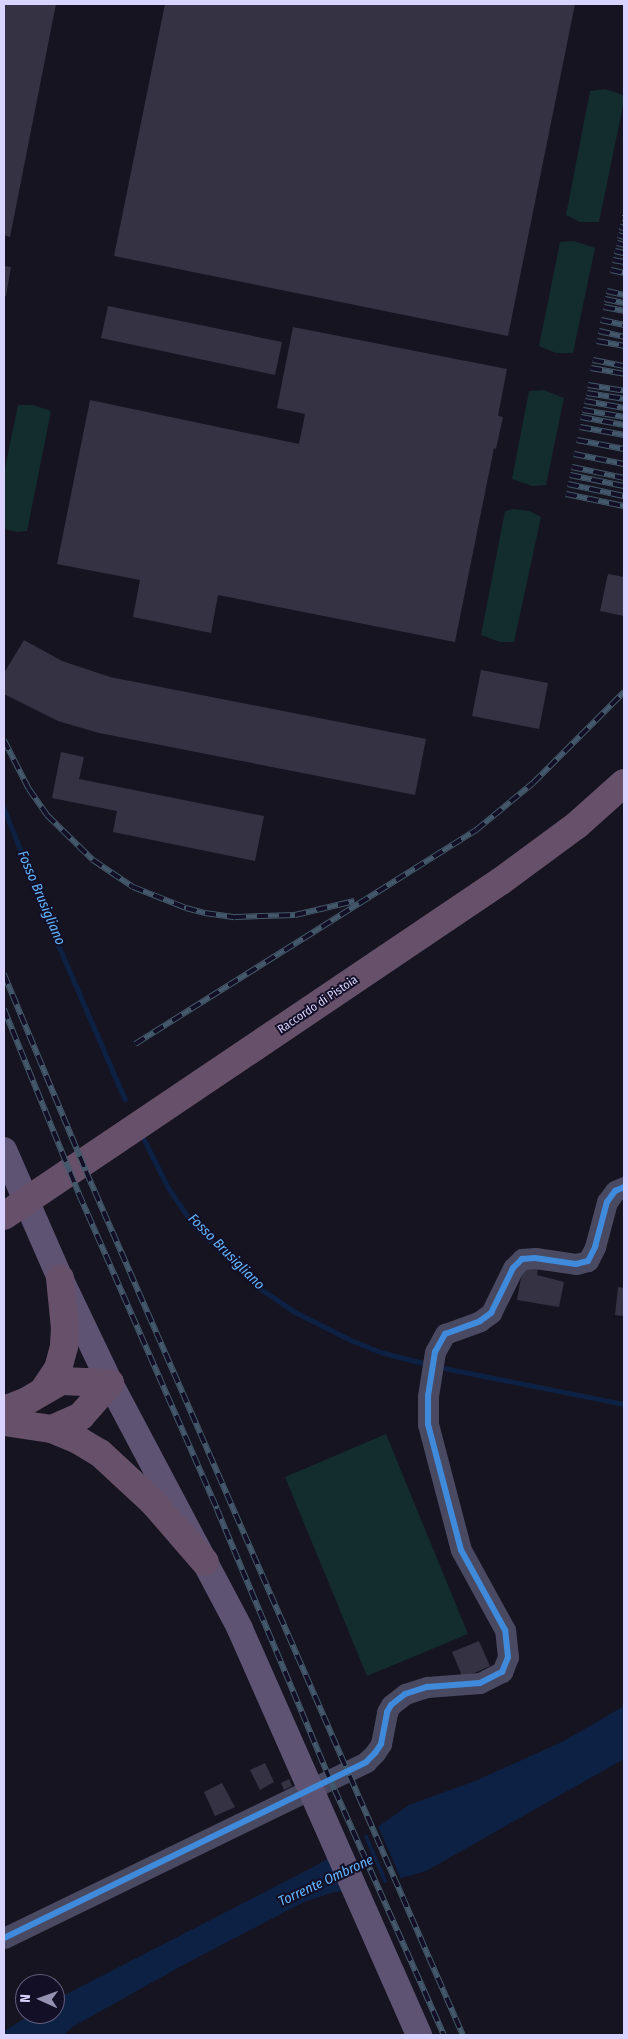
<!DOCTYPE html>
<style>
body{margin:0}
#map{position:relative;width:628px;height:2039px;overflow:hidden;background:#161421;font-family:"Fira Sans Condensed",sans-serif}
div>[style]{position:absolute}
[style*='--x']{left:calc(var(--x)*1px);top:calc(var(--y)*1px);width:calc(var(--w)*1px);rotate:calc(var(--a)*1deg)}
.green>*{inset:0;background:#132c2d}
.water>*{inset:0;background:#0d2144}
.pier>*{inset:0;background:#161421}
.stream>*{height:4.5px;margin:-2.25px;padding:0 2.25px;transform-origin:2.25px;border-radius:2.25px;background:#0d2144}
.building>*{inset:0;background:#343243}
.minor>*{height:21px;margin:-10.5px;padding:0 10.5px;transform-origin:10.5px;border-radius:10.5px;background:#4a4962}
.major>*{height:26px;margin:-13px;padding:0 13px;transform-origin:13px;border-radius:13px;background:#5e5373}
.highway>*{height:28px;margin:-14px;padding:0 14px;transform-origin:14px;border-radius:14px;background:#67516a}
.rail>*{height:5.5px;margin-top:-2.75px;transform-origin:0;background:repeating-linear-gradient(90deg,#130f26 0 11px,#43596b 0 22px);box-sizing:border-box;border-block:1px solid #43596b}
.cycleway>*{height:6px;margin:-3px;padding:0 3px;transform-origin:3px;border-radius:3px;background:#408adc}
span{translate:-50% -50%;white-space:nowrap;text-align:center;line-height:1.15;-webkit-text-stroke:4px #130f26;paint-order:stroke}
.street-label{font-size:12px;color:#d9d4ff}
.water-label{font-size:14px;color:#62b6ff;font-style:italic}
.frame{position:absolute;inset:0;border:5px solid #d9d4ff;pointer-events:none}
.north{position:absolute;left:15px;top:1974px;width:50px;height:50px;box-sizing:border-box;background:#130f26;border:1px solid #625e7d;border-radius:50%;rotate:272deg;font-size:14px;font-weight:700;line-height:20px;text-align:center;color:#d9d4ff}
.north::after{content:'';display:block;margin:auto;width:18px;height:22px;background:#9591b1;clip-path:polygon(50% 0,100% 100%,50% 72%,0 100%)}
</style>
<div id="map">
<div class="green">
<i style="clip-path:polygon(605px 89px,623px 95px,624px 101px,599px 222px,580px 222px,566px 215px,590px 91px)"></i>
<i style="clip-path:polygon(574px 241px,595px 248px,573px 353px,556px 353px,539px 346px,560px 242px)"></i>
<i style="clip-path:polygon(544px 390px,564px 398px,546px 485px,532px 486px,512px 479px,529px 391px)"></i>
<i style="clip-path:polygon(18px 405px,33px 405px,51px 411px,27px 531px,17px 532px,4px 529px,4px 473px)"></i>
<i style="clip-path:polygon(514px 509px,529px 511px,541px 517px,514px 642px,500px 642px,481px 635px,505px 511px)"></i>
<i style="clip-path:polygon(386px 1434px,468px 1634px,367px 1676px,285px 1477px)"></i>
</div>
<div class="water">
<i style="clip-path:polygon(624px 1706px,624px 1759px,426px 1871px,381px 1884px,331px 1893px,304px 1902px,185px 1964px,74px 2026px,63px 2035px,4px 2035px,4px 2031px,32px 2014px,55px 2014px,55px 2000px,319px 1864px,369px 1833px,409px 1805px,475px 1781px,564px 1741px)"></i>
</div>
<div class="pier">
<i style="clip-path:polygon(377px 1824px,402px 1881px,389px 1885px,366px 1832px)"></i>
<i style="clip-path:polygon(363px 1834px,385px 1886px,367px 1889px,347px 1843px)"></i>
</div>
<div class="stream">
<i style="--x:4;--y:808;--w:146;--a:68.3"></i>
<i style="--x:58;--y:944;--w:169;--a:66.6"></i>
<i style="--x:143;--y:1137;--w:56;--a:63.4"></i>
<i style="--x:168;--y:1187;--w:45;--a:56"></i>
<i style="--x:193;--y:1224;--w:91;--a:44.1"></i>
<i style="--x:258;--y:1287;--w:45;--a:34"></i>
<i style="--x:295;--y:1312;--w:63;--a:26.6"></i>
<i style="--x:351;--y:1340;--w:35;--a:22"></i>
<i style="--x:384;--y:1353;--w:44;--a:14.3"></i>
<i style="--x:439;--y:1367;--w:189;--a:11.3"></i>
</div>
<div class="building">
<i style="clip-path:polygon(4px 4px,56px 4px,10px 237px,4px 235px)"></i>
<i style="clip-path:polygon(165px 4px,575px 4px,508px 336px,114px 256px)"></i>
<i style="clip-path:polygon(4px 266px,11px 267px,6px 296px,4px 296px)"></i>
<i style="clip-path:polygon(108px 306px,282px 342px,275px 375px,101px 338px)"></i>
<i style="clip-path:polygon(293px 327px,507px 369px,498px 416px,503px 417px,496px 449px,494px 448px,455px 642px,218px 595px,211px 633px,133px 617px,140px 580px,57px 564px,90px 400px,299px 444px,305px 414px,277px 408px)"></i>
<i style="clip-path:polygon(608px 574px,624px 577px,624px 616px,600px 611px)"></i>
<i style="clip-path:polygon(24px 640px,62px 661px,110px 677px,426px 739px,415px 795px,99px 733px,58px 721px,4px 694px,4px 673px)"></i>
<i style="clip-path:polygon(481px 670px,548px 683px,539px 729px,472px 716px)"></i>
<i style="clip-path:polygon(61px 752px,84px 757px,79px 779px,264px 816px,255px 861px,113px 832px,117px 811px,52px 798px)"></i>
<i style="clip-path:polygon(523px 1266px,538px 1269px,537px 1275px,564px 1282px,559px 1307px,517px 1300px)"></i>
<i style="clip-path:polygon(618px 1287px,624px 1288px,624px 1316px,615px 1315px)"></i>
<i style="clip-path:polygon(479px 1641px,490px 1666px,463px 1678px,452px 1652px)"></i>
<i style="clip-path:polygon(265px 1763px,274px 1782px,260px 1790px,250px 1770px)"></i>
<i style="clip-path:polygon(289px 1779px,292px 1786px,284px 1790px,281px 1783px)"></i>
<i style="clip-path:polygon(222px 1783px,235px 1807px,215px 1816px,204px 1792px)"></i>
</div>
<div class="minor">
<i style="--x:4;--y:1938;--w:403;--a:-25.9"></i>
<i style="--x:366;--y:1762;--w:13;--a:-45"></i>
<i style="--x:375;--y:1753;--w:11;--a:-56"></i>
<i style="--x:381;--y:1744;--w:33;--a:-79"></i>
<i style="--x:387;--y:1712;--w:8;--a:-60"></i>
<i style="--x:391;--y:1705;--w:18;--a:-38"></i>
<i style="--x:405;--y:1694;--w:23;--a:-18"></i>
<i style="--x:427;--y:1687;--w:53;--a:-4.3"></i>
<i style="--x:480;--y:1683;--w:25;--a:-27"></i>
<i style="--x:502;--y:1672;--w:16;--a:-68"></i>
<i style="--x:508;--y:1657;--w:27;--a:-96"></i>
<i style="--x:505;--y:1630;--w:91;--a:-118.8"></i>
<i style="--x:461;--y:1550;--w:130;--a:-104.7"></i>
<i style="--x:428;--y:1424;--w:28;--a:-90"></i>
<i style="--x:428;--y:1396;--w:45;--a:-81"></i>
<i style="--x:435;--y:1352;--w:21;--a:-61"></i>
<i style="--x:445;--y:1334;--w:37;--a:-20"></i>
<i style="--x:480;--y:1321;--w:14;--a:-36"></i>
<i style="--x:491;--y:1313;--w:50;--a:-63.9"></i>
<i style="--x:513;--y:1268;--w:13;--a:-45"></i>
<i style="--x:522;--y:1259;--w:13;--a:-4"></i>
<i style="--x:535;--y:1258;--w:41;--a:8.3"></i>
<i style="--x:576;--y:1264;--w:12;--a:-14"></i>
<i style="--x:588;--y:1261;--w:16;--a:-63"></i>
<i style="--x:595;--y:1247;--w:47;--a:-75.1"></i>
<i style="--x:607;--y:1202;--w:14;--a:-54"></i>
<i style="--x:615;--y:1191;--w:10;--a:-24"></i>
</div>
<div class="major">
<i style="--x:4;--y:1150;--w:140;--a:66.4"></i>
<i style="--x:60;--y:1278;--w:116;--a:64.5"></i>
<i style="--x:110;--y:1383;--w:278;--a:62.1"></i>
<i style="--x:240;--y:1629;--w:444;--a:66.2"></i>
</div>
<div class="highway">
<i style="--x:4;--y:1216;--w:599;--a:-33.98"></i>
<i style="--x:501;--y:881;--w:94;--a:-36.4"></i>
<i style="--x:577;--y:825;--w:63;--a:-41.8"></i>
<i style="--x:43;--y:1391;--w:27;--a:-56"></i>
<i style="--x:58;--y:1369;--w:24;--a:-75"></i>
<i style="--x:64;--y:1346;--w:18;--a:-87"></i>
<i style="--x:65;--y:1328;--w:50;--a:-95.7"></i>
<i style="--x:4;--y:1410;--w:22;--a:-21"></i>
<i style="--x:25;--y:1402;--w:42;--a:-30.3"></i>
<i style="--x:61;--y:1381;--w:49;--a:2.3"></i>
<i style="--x:4;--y:1422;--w:49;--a:8.3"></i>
<i style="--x:52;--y:1429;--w:28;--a:23"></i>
<i style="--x:78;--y:1440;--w:26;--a:31"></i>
<i style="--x:100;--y:1453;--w:72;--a:42.8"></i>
<i style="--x:153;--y:1502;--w:79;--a:49.1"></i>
<i style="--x:52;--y:1429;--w:32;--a:-24"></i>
<i style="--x:81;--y:1416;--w:44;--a:-48.7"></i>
</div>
<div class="rail">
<i style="--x:622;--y:218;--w:2;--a:0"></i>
<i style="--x:620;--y:227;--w:4;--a:14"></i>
<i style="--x:618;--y:235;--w:6;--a:18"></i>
<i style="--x:617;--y:243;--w:7;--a:16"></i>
<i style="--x:615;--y:251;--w:9;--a:13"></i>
<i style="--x:613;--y:260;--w:11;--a:10"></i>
<i style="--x:611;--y:270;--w:13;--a:13"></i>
<i style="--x:607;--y:291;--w:17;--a:13"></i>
<i style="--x:605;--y:299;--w:19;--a:12"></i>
<i style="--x:604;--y:307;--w:20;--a:11"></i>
<i style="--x:601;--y:320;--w:24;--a:12"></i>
<i style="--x:599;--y:331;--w:26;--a:13"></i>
<i style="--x:597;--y:341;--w:27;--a:10"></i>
<i style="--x:593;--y:360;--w:32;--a:11"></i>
<i style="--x:591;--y:368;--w:34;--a:10"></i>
<i style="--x:588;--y:385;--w:36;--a:9"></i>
<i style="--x:587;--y:393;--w:37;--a:9"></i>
<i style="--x:585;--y:401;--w:40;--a:10"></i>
<i style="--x:583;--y:410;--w:42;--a:9.7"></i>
<i style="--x:581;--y:417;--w:44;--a:10.5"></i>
<i style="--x:580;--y:427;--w:45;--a:10.3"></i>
<i style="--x:577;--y:440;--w:48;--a:10.8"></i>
<i style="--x:574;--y:454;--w:51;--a:11.3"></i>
<i style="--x:572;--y:467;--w:53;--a:11.9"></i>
<i style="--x:570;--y:475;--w:55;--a:11.5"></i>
<i style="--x:568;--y:484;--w:57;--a:12.1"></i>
<i style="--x:566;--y:494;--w:59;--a:11.7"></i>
<i style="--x:4;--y:740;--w:55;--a:63"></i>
<i style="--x:29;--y:789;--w:32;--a:55"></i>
<i style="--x:47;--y:815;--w:64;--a:44.4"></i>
<i style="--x:93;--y:860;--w:48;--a:34"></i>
<i style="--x:133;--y:887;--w:57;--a:21.6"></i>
<i style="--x:186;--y:908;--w:20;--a:15"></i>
<i style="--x:205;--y:913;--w:30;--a:8"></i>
<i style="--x:235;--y:917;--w:60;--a:-1.9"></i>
<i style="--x:295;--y:915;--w:61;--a:-13.3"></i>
<i style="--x:4;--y:974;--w:213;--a:67.4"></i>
<i style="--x:86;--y:1171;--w:943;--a:66.43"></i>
<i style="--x:4;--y:1009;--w:200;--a:67.9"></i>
<i style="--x:79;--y:1194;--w:344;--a:66.3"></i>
<i style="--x:217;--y:1509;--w:283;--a:67.3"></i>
<i style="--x:326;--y:1770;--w:290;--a:66"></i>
<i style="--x:135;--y:1044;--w:403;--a:-32.1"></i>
<i style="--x:476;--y:830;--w:74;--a:-39.5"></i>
<i style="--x:533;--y:783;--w:129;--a:-45"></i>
</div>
<div class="cycleway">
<i style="--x:4;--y:1938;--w:403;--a:-25.9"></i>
<i style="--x:366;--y:1762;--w:13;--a:-45"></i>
<i style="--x:375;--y:1753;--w:11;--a:-56"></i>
<i style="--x:381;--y:1744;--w:33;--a:-79"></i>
<i style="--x:387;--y:1712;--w:8;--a:-60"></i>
<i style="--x:391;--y:1705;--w:18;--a:-38"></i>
<i style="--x:405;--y:1694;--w:23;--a:-18"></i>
<i style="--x:427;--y:1687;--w:53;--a:-4.3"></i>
<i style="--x:480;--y:1683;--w:25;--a:-27"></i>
<i style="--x:502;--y:1672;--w:16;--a:-68"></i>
<i style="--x:508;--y:1657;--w:27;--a:-96"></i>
<i style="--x:505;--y:1630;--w:91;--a:-118.8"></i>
<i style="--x:461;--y:1550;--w:130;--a:-104.7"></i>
<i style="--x:428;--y:1424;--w:28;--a:-90"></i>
<i style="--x:428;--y:1396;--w:45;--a:-81"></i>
<i style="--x:435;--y:1352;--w:21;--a:-61"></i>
<i style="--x:445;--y:1334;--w:37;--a:-20"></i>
<i style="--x:480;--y:1321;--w:14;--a:-36"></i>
<i style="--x:491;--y:1313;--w:50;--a:-63.9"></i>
<i style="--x:513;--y:1268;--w:13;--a:-45"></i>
<i style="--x:522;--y:1259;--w:13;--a:-4"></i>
<i style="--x:535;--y:1258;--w:41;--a:8.3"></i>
<i style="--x:576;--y:1264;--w:12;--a:-14"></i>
<i style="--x:588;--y:1261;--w:16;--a:-63"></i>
<i style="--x:595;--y:1247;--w:47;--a:-75.1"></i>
<i style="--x:607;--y:1202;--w:14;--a:-54"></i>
<i style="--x:615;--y:1191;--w:10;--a:-24"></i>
</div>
<div class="street-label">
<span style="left:318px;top:1005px;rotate:-34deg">Raccordo di Pistoia</span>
</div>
<div class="water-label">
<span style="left:41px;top:898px;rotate:67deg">Fosso Brusigliano</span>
<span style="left:226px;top:1252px;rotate:45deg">Fosso Brusigliano</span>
<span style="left:326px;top:1881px;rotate:-25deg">Torrente Ombrone</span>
</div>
<div class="frame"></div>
<div class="north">N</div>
</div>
